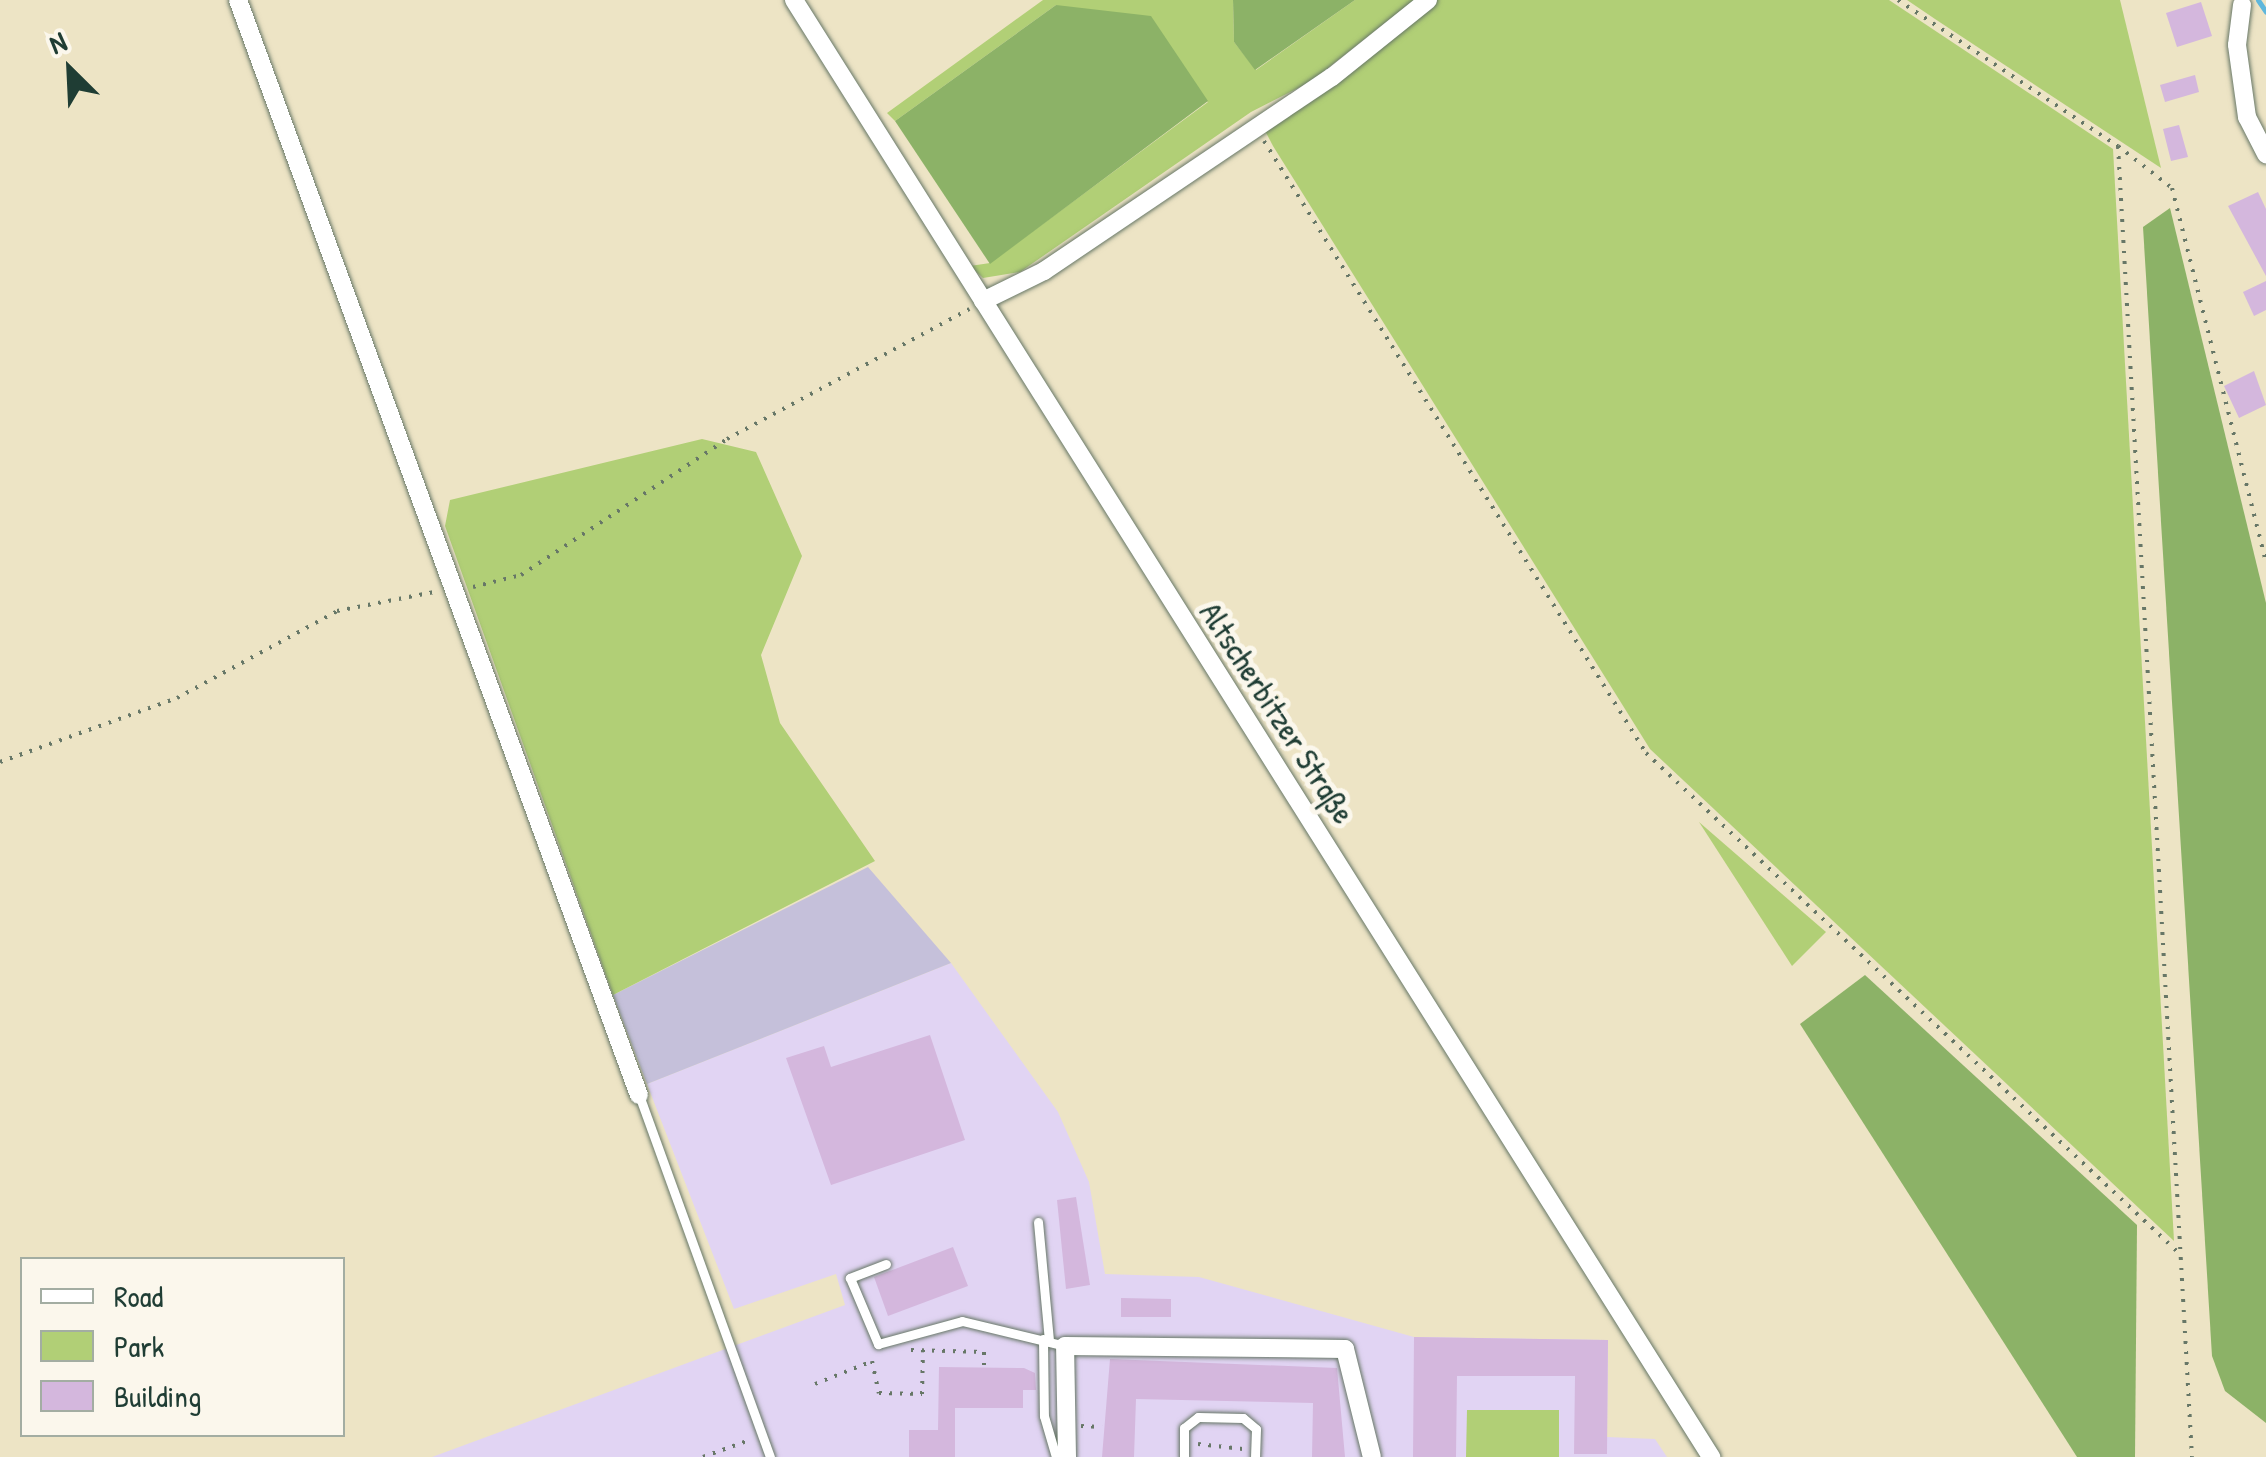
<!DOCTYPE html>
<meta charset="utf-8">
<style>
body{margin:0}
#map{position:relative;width:2266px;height:1457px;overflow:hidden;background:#ede4c5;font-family:"Patrick Hand",sans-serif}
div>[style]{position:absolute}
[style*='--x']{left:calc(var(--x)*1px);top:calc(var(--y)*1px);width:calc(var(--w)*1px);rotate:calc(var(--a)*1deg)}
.built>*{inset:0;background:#e1d4f3}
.industrial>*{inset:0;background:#c5c0da}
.green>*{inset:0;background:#b1cf76}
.forest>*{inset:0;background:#8cb267}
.stream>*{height:5px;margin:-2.5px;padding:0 2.5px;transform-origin:2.5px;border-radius:2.5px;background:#5fb7dc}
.building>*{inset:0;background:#d4b7dd}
.path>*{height:4px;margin-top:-2px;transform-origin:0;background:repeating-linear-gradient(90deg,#677767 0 2.5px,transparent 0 10.5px)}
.roads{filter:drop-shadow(0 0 2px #677767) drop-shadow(0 0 2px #677767)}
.lane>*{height:9px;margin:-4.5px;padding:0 4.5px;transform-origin:4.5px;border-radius:4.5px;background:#fff}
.street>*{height:18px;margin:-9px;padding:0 9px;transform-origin:9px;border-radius:9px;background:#fff}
span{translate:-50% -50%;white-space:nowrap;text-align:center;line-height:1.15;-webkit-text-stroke:10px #fbf7ec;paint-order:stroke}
.street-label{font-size:32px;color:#1f3d34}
.legend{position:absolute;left:20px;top:1257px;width:325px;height:180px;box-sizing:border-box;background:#fbf7ec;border:2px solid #a3ada2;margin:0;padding:12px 18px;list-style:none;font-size:30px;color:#1f3d34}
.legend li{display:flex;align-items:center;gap:20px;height:50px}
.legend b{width:50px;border:2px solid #a3ada2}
.north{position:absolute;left:20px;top:20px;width:100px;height:100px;-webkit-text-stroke:8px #fbf7ec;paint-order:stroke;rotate:336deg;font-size:28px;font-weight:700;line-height:40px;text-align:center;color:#1f3d34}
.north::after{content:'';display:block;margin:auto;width:35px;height:45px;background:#1f3d34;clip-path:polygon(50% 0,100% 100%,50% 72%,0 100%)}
</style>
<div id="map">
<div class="built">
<i style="clip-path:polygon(951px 963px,1058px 1112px,1089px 1182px,1105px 1274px,1199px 1277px,1414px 1337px,1608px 1340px,1607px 1437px,1655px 1439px,1667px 1457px,432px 1457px,845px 1305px,836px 1274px,734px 1309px,647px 1084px)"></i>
</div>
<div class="industrial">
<i style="clip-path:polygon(868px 867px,951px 963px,647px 1084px,613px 995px)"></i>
</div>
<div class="green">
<i style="clip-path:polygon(1043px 0,1233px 0,1234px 42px,1256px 70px,1355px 0,1414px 0,1310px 82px,1251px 112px,1020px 272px,983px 278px,970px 266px,990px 263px,1208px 102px,1056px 5px,895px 121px,887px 113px)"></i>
<i style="clip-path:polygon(1436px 0,1889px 0,2113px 149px,2174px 1241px,1650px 749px,1273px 146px,1263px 127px)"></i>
<i style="clip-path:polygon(1907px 0,2120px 0,2161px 168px,1935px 19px)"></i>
<i style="clip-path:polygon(702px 439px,756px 452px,802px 556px,761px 655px,780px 723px,875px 861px,613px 995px,445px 526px,450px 500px)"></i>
<i style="clip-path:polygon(1699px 822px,1826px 932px,1792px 966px)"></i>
<i style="clip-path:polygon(1467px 1410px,1559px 1410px,1559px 1457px,1466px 1457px)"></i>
</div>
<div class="forest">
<i style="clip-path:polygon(1233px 0,1355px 0,1255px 70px,1234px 42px)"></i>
<i style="clip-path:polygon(1056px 5px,1151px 16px,1208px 101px,990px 264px,895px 121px)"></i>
<i style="clip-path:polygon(2170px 208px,2266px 603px,2266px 1423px,2225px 1391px,2212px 1356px,2143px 227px)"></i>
<i style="clip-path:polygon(1865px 975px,2137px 1225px,2135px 1457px,2077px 1457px,1800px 1024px)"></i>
</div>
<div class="stream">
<i style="--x:2258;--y:0;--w:14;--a:56"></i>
</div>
<div class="building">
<i style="clip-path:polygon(2201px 2px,2212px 36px,2177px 47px,2166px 13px)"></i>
<i style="clip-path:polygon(2195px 75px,2199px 92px,2165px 102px,2160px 85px)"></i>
<i style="clip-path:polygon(2179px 125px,2188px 157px,2171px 161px,2163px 129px)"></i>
<i style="clip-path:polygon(2258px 192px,2266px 209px,2266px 276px,2228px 206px)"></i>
<i style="clip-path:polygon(2266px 281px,2266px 310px,2254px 316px,2243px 292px)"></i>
<i style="clip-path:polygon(2254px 371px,2266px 405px,2239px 418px,2224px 386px)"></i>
<i style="clip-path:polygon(930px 1035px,965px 1140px,831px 1185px,786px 1058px,824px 1046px,831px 1067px)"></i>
<i style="clip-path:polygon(1076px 1197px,1090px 1285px,1066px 1289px,1057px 1200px)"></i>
<i style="clip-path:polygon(953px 1247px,968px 1286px,888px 1316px,874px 1277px)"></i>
<i style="clip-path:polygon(1121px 1298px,1171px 1299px,1171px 1317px,1121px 1317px)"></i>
<i style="clip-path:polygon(1414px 1337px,1608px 1340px,1607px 1454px,1574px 1454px,1575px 1376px,1457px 1376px,1456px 1457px,1413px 1457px)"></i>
<i style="clip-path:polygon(1110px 1359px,1337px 1368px,1345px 1457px,1312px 1457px,1313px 1403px,1136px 1399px,1134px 1457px,1102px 1457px)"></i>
<i style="clip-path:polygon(939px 1367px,1024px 1368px,1035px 1373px,1036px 1390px,1023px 1390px,1023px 1408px,955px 1408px,955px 1457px,909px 1457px,909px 1430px,938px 1430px)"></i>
</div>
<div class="path">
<i style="--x:1898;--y:0;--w:264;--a:33.6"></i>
<i style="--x:2118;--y:146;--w:1313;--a:86.77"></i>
<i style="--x:1264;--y:141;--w:721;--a:58.03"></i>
<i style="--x:1646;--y:753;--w:734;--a:43.18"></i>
<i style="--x:2118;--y:146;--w:68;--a:37.9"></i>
<i style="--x:2172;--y:188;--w:387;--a:75.9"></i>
<i style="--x:473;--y:587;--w:49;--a:-14"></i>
<i style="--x:521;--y:575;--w:247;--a:-33.4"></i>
<i style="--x:727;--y:439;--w:275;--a:-28.2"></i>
<i style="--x:0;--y:762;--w:188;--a:-19.9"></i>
<i style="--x:177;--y:698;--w:182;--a:-28.5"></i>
<i style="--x:337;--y:611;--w:99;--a:-11.1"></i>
<i style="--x:911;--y:1350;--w:73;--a:1.6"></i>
<i style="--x:984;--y:1352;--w:15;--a:90"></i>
<i style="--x:872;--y:1361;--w:33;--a:78"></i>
<i style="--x:879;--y:1393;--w:43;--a:1.3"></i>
<i style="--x:922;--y:1394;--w:44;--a:-88.7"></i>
<i style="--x:815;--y:1384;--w:59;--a:-21.8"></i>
<i style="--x:1081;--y:1426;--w:21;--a:3"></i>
<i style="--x:1198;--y:1444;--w:45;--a:6.3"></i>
<i style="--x:703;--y:1457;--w:50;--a:-19.9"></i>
</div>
<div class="roads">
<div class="lane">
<i style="--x:639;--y:1095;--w:385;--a:70.1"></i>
<i style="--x:1038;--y:1222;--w:120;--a:84.7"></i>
<i style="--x:886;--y:1264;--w:39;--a:159"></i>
<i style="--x:850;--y:1278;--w:72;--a:67"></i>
<i style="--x:878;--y:1344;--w:87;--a:-15.3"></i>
<i style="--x:962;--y:1321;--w:106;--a:13.6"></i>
<i style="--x:1043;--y:1339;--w:77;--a:89.3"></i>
<i style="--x:1044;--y:1416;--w:43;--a:73.7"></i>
<i style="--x:1184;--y:1457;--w:29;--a:-90"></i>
<i style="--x:1184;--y:1428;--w:18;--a:-38"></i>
<i style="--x:1198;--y:1417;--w:45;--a:1.3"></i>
<i style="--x:1243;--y:1418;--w:17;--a:40"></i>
<i style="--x:1256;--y:1429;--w:28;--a:92"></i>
</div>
<div class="street">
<i style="--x:238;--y:0;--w:1166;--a:69.89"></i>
<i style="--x:794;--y:0;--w:1722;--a:57.81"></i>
<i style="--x:2242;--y:5;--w:40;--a:97.1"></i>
<i style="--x:2237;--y:45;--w:73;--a:82.1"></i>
<i style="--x:2247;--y:117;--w:42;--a:62.8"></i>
<i style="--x:983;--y:301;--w:68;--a:-26.2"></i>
<i style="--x:1044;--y:271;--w:347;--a:-34"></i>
<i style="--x:1332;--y:77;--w:123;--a:-38.7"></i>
<i style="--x:1067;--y:1457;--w:111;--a:-91"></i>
<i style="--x:1065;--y:1346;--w:280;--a:0.6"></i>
<i style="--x:1345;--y:1349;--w:111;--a:76"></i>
</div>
</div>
<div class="street-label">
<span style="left:1277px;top:713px;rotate:57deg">Altscherbitzer Straße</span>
</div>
<ul class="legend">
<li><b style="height:12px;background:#fff"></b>Road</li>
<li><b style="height:28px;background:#b1cf76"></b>Park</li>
<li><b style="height:28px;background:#d4b7dd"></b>Building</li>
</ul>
<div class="north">N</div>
</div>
